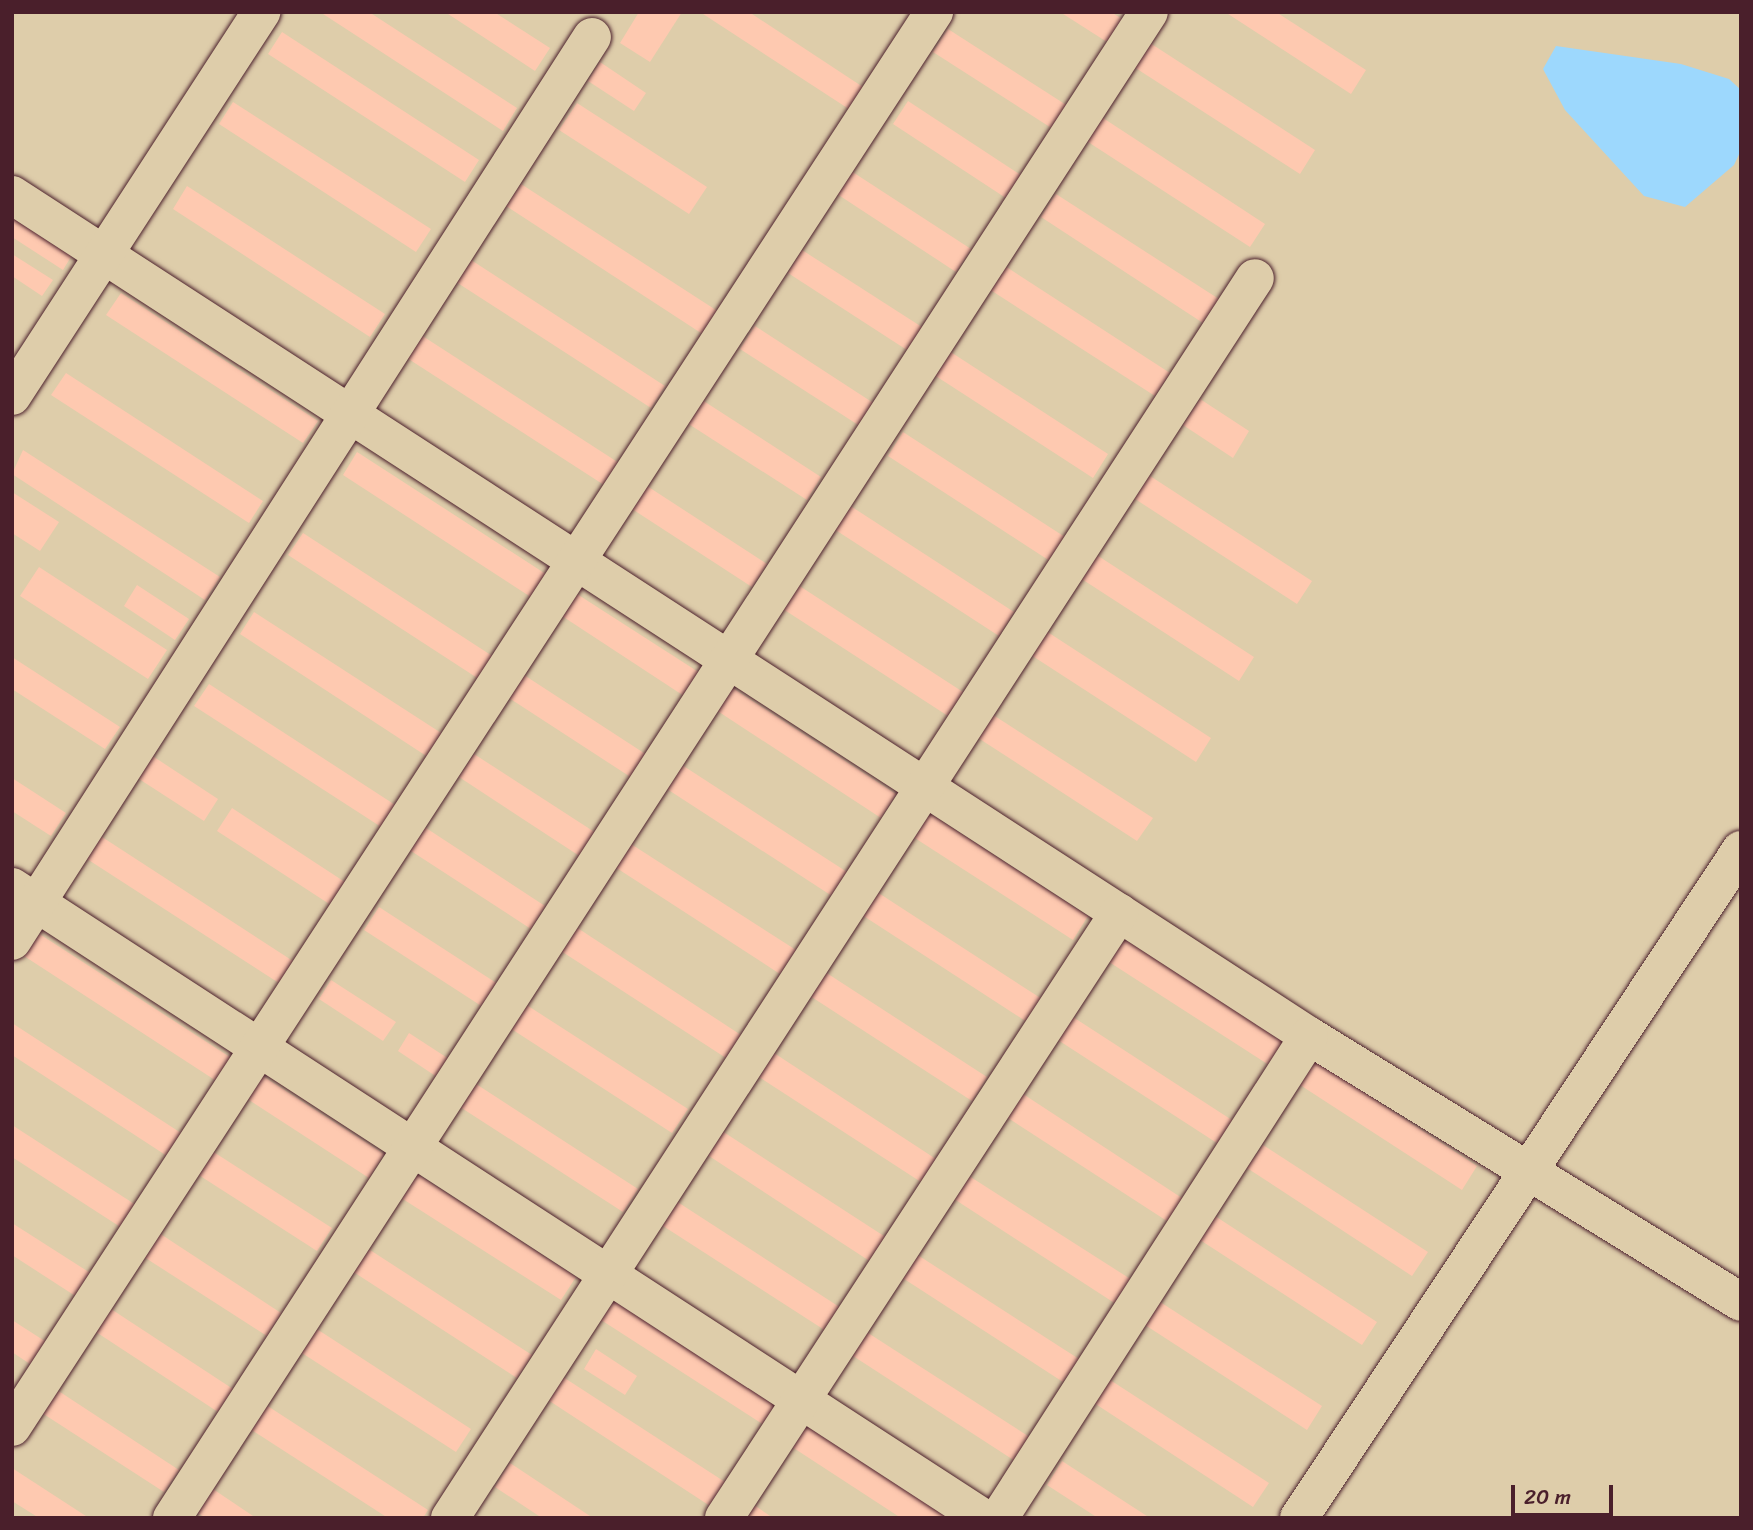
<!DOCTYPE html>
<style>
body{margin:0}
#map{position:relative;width:1753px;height:1530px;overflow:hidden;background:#decdaa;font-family:Sriracha,sans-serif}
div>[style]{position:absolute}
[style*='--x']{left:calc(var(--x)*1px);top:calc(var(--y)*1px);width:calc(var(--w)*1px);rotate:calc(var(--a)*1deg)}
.water>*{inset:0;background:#9dd8fd}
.building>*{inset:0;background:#fec9b0}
.roads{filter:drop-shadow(0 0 2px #4a1f2b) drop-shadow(0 0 2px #4a1f2b)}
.minor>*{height:38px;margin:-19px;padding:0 19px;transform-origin:19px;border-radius:19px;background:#decdaa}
span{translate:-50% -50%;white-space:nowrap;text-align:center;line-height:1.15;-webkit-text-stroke:5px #decdaa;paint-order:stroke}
.frame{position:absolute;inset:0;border:14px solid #4a1f2b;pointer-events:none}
.scale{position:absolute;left:1511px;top:1485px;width:102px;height:32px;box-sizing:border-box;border:4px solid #4a1f2b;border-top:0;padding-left:9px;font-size:21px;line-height:24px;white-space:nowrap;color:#4a1f2b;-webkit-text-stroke:5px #decdaa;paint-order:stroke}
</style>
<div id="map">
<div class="water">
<i style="clip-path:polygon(1556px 46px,1681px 64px,1729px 79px,1741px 90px,1741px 150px,1734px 165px,1685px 207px,1644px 196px,1565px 110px,1543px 69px)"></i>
</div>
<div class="building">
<i style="clip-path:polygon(320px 12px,369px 12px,517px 108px,503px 131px)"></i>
<i style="clip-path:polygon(445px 12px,494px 12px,550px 48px,535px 71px)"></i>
<i style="clip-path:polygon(639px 12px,682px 12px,650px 62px,620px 43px)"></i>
<i style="clip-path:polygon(700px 12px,749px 12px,869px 91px,855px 113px)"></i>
<i style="clip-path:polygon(1060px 12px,1111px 12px,1122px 19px,1107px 42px)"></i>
<i style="clip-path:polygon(1225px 12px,1276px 12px,1366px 70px,1351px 94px)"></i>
<i style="clip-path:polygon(948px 29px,1071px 108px,1056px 131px,933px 52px)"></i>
<i style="clip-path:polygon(282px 32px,479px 160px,465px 182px,268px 54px)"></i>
<i style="clip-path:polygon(1150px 43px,1315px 150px,1300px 174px,1134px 67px)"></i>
<i style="clip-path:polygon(600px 62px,646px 93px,634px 111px,588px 81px)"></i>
<i style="clip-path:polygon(908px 101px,1030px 181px,1015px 204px,893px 124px)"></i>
<i style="clip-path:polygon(233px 102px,431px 229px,416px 252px,219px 124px)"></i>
<i style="clip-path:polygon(577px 103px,707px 187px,689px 214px,559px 130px)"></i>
<i style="clip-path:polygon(1100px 116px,1265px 224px,1250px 247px,1085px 140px)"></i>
<i style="clip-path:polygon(848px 169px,971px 249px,956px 272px,834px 192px)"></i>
<i style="clip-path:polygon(521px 184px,719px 312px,704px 335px,506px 206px)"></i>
<i style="clip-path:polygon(187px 186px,385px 314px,370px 337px,173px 209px)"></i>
<i style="clip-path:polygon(1056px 194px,1222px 301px,1206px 325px,1041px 217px)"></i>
<i style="clip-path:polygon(12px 216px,72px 255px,63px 270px,12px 237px)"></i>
<i style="clip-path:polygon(802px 250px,925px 329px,910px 352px,788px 273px)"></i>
<i style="clip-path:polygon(12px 254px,53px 280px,42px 296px,12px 276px)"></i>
<i style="clip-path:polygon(468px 258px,665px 386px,651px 408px,453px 280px)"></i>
<i style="clip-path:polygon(1005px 266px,1170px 373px,1155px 396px,989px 289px)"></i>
<i style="clip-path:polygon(121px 293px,318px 421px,303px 443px,106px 315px)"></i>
<i style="clip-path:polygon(755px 326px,878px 406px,863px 428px,740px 349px)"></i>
<i style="clip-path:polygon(421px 335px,619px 463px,604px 485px,407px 358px)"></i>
<i style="clip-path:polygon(943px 347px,1108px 454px,1093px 478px,928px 371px)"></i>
<i style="clip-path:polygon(66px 373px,263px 501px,249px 523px,51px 395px)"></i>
<i style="clip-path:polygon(699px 398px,821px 477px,807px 500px,684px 421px)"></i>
<i style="clip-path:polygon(1200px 399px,1249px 431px,1233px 458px,1183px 425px)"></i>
<i style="clip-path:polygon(903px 432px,1068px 539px,1053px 563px,888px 456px)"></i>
<i style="clip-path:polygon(23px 450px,220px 577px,205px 600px,12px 474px)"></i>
<i style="clip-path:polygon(357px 452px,555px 580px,540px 603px,343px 475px)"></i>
<i style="clip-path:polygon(1147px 474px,1312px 581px,1297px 604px,1132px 497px)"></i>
<i style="clip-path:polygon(644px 484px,767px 564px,752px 587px,629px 507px)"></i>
<i style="clip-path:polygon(12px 492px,59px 522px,40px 551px,12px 533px)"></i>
<i style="clip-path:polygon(849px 505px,1014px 612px,999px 636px,834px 529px)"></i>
<i style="clip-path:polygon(303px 533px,500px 661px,485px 683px,288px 555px)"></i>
<i style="clip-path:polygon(1089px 550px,1254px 657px,1239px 681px,1074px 574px)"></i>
<i style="clip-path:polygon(39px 567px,167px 650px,148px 679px,20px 596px)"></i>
<i style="clip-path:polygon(137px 585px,189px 619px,175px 640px,124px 606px)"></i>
<i style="clip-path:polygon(798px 585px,963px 692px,948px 716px,783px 609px)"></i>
<i style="clip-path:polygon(577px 594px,700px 673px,684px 696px,562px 616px)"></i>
<i style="clip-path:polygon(254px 612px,452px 740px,437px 763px,240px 634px)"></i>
<i style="clip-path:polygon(1046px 631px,1211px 738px,1196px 762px,1031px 655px)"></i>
<i style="clip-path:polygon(12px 657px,120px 727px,105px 749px,12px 689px)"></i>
<i style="clip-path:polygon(524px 675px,647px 755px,632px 778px,509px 698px)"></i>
<i style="clip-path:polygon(209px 684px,406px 812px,392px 834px,194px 706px)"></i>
<i style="clip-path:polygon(731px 687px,896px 794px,881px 818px,716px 710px)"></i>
<i style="clip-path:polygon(987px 711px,1153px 818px,1137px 841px,972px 734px)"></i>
<i style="clip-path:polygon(474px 754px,596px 833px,581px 857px,459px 777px)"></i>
<i style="clip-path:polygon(151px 755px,218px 799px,204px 821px,136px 777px)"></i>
<i style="clip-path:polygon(682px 765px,847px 872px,832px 896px,667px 789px)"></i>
<i style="clip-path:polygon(12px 778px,66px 813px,51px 836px,12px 811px)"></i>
<i style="clip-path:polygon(232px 808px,354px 888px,340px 911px,217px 831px)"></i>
<i style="clip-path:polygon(923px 809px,1088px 916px,1073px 940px,907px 833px)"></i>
<i style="clip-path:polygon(423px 826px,545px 906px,531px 929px,408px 849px)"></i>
<i style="clip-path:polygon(99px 835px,296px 963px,282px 985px,84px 857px)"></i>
<i style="clip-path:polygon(631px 844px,796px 950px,780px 974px,615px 867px)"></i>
<i style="clip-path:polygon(877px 892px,1042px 999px,1027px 1022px,862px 915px)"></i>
<i style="clip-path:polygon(379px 907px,501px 986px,486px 1009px,364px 930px)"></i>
<i style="clip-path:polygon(576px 927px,741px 1035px,726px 1058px,561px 951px)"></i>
<i style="clip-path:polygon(38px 933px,236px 1061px,221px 1084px,24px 956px)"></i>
<i style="clip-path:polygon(1122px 937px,1287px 1043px,1272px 1067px,1106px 960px)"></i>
<i style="clip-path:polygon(822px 970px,987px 1077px,972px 1101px,807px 994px)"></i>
<i style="clip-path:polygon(331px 980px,396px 1022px,383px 1041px,319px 999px)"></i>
<i style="clip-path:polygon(522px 1002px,688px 1109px,672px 1133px,507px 1026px)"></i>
<i style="clip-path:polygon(1073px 1017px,1238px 1124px,1223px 1147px,1058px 1040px)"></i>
<i style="clip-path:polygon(12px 1023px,181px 1133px,167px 1156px,12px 1055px)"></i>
<i style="clip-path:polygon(409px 1033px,449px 1059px,437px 1077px,398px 1051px)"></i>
<i style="clip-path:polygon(774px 1053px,939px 1161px,924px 1184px,759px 1077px)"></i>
<i style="clip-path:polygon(1312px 1059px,1477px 1166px,1462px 1190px,1297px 1083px)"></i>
<i style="clip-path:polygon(261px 1075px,384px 1154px,369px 1178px,246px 1098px)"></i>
<i style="clip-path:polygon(473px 1082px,638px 1189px,623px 1212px,457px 1105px)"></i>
<i style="clip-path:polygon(1020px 1092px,1185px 1200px,1170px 1223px,1005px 1116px)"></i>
<i style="clip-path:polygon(12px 1125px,139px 1207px,125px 1230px,12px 1157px)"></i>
<i style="clip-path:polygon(722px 1131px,887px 1238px,871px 1262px,706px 1154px)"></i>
<i style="clip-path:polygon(1263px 1145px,1428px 1252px,1412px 1276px,1247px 1168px)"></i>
<i style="clip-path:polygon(209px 1149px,332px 1228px,317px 1251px,194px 1172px)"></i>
<i style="clip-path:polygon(411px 1170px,576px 1277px,561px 1300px,395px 1194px)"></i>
<i style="clip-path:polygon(966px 1174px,1132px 1280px,1116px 1304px,951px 1197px)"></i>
<i style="clip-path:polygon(676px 1201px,841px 1308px,826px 1331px,660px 1224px)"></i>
<i style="clip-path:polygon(1212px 1214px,1377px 1322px,1362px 1345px,1197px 1238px)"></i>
<i style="clip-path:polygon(12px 1223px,95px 1276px,80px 1299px,12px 1255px)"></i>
<i style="clip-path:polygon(159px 1233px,281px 1313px,267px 1336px,144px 1257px)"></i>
<i style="clip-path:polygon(367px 1248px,532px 1355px,517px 1378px,352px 1271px)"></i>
<i style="clip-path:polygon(913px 1252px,1079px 1359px,1063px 1382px,898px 1275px)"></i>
<i style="clip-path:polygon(614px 1294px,779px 1401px,764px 1425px,598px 1318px)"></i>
<i style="clip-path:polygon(1157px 1300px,1322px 1406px,1307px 1430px,1142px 1323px)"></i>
<i style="clip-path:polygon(111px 1309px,233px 1389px,218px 1412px,96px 1332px)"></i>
<i style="clip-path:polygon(12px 1320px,54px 1347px,39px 1370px,12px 1352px)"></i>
<i style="clip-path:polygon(306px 1322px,471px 1429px,456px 1452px,291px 1346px)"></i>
<i style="clip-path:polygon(865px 1331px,1031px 1438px,1015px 1461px,850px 1354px)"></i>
<i style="clip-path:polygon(596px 1349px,637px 1376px,625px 1395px,584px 1369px)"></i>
<i style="clip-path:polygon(560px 1375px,725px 1482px,710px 1506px,545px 1398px)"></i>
<i style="clip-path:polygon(1104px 1376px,1269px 1483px,1253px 1507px,1088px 1399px)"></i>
<i style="clip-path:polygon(57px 1390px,179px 1470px,164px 1492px,42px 1413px)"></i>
<i style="clip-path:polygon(263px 1403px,428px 1510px,423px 1518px,388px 1518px,247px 1427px)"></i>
<i style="clip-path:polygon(804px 1422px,952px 1518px,901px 1518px,789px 1445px)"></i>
<i style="clip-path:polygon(1062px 1461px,1150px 1518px,1098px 1518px,1047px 1485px)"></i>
<i style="clip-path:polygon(510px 1463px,593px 1518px,542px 1518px,495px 1487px)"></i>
<i style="clip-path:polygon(12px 1468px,89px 1518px,39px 1518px,12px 1501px)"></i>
<i style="clip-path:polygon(210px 1487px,256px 1518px,206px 1518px,194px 1511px)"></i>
<i style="clip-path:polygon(754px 1505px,773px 1518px,746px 1518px)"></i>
</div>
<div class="roads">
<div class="minor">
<i style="--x:12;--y:195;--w:1546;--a:32.96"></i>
<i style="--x:1309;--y:1036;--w:507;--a:31.62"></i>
<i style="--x:12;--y:396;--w:458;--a:-57"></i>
<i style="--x:12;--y:887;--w:1158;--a:33.02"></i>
<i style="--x:12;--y:941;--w:1074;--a:-57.32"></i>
<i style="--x:12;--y:1427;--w:1689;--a:-56.91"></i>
<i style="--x:172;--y:1518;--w:1795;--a:-57.03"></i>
<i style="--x:450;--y:1518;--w:1478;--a:-57.01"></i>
<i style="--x:724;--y:1518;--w:723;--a:-56.86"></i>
<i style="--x:999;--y:1518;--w:573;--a:-57.25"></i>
<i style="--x:1299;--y:1518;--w:801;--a:-56.51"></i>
</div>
</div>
<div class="frame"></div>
<div class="scale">20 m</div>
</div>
